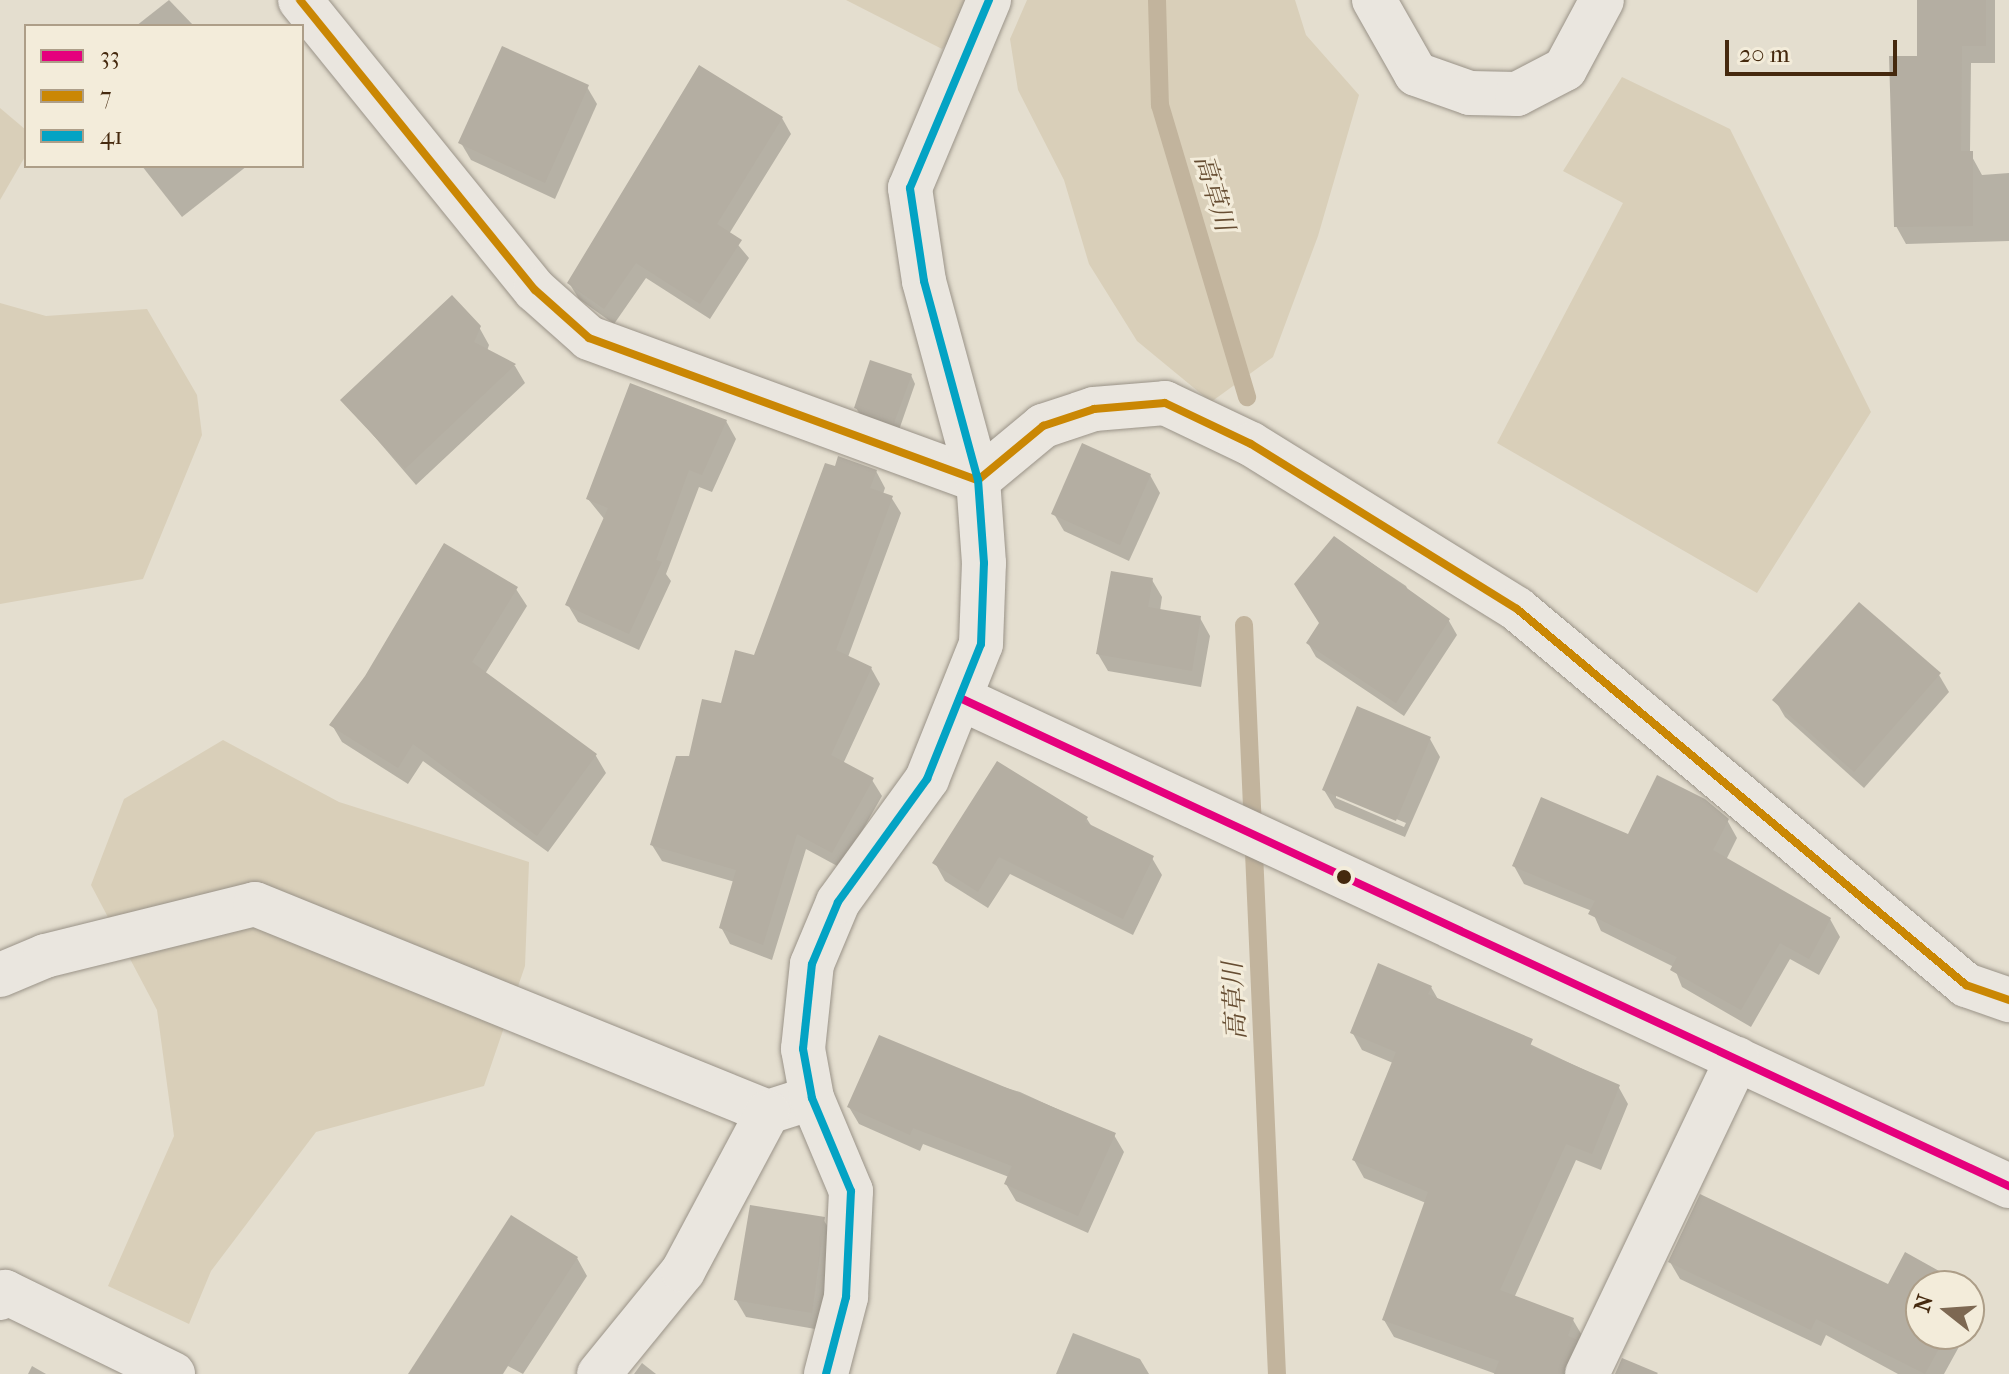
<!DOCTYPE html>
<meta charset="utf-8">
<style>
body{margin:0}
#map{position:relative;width:2009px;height:1374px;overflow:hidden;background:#e4decf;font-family:"IM FELL French Canon","Noto Serif JP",serif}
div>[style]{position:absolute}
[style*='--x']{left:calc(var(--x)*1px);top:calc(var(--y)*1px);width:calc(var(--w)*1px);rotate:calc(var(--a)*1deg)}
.green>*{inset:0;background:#d9cfb9}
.shadow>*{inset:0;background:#0003}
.stream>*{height:18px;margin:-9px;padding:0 9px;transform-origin:9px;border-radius:9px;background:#c2b49d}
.building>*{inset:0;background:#b4aea2}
.roads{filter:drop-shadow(0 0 2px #9a9388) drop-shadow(0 0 2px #9a9388)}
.minor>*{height:44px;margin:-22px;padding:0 22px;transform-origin:22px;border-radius:22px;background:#eae6df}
.bus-1>*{height:8px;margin:-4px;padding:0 4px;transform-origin:4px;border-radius:4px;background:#e5007d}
.bus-2>*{height:8px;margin:-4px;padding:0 4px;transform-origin:4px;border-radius:4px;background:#ca8704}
.bus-3>*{height:8px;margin:-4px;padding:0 4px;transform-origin:4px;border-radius:4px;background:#03a3c4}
.dots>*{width:22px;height:22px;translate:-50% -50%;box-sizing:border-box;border:4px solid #f3ecda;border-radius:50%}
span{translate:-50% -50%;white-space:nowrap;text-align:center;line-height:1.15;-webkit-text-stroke:6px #f3ecda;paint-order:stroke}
.water-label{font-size:26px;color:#664d32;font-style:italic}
.legend{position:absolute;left:24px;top:24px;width:280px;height:144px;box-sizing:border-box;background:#f3ecda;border:2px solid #ad9e88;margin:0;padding:10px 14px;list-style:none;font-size:24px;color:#45290e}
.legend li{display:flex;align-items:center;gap:16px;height:40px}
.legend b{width:40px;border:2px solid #ad9e88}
.north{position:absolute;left:1905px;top:1270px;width:80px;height:80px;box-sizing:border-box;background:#f3ecda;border:2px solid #ad9e88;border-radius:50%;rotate:287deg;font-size:22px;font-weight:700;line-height:32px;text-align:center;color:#45290e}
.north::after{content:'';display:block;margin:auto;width:28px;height:36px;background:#7d6852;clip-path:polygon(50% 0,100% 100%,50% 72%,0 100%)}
.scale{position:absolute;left:1725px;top:40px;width:172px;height:36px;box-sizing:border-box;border:4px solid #45290e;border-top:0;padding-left:10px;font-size:24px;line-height:28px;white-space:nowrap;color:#45290e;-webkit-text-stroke:6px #f3ecda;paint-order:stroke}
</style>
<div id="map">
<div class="green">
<i style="clip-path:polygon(846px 0,985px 0,942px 49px)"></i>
<i style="clip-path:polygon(1027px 0,1295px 0,1306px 35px,1359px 95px,1318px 236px,1273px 357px,1211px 402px,1137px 341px,1089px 264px,1064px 180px,1018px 90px,1010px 39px)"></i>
<i style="clip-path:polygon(1622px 77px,1730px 129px,1871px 412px,1757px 593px,1497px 443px,1623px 203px,1563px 171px)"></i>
<i style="clip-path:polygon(0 108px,26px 130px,26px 155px,0 200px)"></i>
<i style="clip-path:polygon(0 303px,46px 316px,147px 309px,197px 395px,202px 435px,143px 579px,0 604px)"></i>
<i style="clip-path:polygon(223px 740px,339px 802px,529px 862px,525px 966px,484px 1086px,316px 1132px,211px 1271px,189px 1324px,108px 1286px,174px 1136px,157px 1010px,91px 885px,124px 799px)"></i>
</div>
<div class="shadow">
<i style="clip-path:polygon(169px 0,194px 26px,136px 26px)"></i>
<i style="clip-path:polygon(1919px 0,1995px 0,1995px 63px,1971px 63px,1970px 153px,1982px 175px,2009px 173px,2009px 241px,1906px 244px,1896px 226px,1919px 58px)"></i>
<i style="clip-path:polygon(587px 87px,597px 104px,555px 199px,471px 160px,461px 143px)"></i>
<i style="clip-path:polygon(782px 118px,791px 134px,729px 234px,749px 258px,710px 319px,646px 278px,614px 324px,579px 299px,569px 283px)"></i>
<i style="clip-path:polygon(142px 166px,247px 166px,182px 217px)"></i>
<i style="clip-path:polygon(479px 327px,489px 345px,487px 351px,515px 366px,525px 383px,416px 485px,343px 400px)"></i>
<i style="clip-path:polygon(911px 375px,915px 384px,899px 430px,861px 416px,856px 408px)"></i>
<i style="clip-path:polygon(726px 421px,736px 439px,712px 492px,699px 487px,666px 574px,671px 581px,639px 650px,578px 622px,568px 605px,605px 520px,588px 499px)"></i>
<i style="clip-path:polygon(876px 471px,885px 488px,883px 494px,891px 497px,901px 513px,848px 657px,871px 668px,880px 684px,843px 764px,872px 780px,882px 796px,841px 868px,806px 849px,772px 960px,730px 944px,721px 927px,735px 882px,662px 861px,652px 845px,690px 758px)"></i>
<i style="clip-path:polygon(1150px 475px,1160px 493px,1129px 561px,1064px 531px,1054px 514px)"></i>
<i style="clip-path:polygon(1334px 538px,1406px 586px,1412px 598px,1449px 621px,1457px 635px,1404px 716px,1316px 657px,1308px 643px,1321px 624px)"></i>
<i style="clip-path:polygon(1152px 580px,1162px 597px,1160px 611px,1200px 618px,1210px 636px,1201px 687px,1108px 671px,1098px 654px)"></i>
<i style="clip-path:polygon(516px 589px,527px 606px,485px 674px,596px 756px,606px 773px,548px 852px,423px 761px,408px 784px,342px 742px,332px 725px)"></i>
<i style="clip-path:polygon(1939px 675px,1949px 692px,1864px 788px,1785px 717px,1775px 700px)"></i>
<i style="clip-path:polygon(evenodd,1430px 739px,1440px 757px,1405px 837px,1335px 808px,1324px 790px,1430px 739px,1336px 794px,1406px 823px,1404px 827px,1336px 798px,1336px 794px)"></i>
<i style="clip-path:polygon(1087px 819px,1092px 827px,1152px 858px,1162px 875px,1133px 935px,1010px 874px,988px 908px,945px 881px,935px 863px)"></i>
<i style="clip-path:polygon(1727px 820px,1737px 838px,1726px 860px,1830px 919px,1840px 937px,1819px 975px,1790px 959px,1751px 1027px,1682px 987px,1674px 967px,1601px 931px,1592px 911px,1524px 884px,1514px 866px,1629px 836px)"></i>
<i style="clip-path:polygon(1431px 987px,1439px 1001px,1618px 1086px,1628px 1104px,1601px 1170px,1576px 1160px,1514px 1298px,1573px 1320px,1583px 1337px,1579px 1374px,1496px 1374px,1394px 1337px,1384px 1320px,1426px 1203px,1364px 1178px,1354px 1160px,1393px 1063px,1362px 1050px,1352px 1032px)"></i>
<i style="clip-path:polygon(962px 1074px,1020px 1092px,1114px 1135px,1124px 1152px,1088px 1233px,1016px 1201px,1006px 1184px,1009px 1177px,923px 1144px,920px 1151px,859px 1124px,849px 1107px)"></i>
<i style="clip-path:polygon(823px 1219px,834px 1237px,821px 1330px,746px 1317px,736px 1300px)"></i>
<i style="clip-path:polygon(1906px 1255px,1962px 1286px,1921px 1286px,1921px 1334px,1966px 1334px,1944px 1374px,1898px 1374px,1826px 1335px,1821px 1346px,1680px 1279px,1670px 1262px,1889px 1287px)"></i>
<i style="clip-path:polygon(577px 1258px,587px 1276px,523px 1374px,508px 1366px,503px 1374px,409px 1374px)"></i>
<i style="clip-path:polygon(1969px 1290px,1980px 1308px,1969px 1329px)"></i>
<i style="clip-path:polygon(1073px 1333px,1140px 1359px,1149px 1374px,1056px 1374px)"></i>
<i style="clip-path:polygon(642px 1363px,656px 1374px,634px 1374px)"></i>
<i style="clip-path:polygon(32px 1366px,46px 1374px,28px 1374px)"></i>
</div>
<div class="stream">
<i style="--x:1157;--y:0;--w:105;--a:88.4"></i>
<i style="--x:1160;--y:105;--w:305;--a:73.4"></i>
<i style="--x:1244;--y:625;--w:750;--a:87.48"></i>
</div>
<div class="building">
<i style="clip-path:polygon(1917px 0,1986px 0,1986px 46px,1962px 46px,1961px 151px,1973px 151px,1973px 226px,1894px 227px,1889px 56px,1917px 56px)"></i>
<i style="clip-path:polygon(502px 46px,589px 85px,545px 183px,458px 143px)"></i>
<i style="clip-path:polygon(699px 65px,783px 117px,717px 224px,742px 240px,700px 304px,636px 263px,604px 309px,567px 283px)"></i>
<i style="clip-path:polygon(452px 295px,481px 326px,474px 342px,516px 364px,405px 469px,340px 400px)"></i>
<i style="clip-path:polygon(870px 360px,912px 374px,894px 423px,854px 408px)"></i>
<i style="clip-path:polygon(630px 383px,727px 420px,702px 475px,689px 470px,656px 560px,662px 562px,629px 634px,565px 605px,608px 508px,586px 499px)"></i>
<i style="clip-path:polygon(1082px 443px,1151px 474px,1120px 545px,1051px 514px)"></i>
<i style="clip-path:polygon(838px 456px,877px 470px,870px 488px,893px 496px,836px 650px,872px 667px,831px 755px,874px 778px,832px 853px,797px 834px,763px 945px,719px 928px,736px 870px,650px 845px,676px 756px,689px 756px,702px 699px,721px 703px,735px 650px,754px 655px,825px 463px,835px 466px)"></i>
<i style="clip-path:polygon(1334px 536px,1450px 619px,1396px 703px,1306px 643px,1319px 623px,1294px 584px)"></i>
<i style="clip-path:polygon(444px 543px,518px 587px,472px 662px,597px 754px,537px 836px,413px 744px,398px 768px,329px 725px,365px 676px)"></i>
<i style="clip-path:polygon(1111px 571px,1153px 578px,1148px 607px,1201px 616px,1192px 671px,1096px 654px)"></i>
<i style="clip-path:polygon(1859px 602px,1941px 673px,1854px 772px,1772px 700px)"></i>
<i style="clip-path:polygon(1357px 706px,1431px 737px,1396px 821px,1322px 790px)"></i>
<i style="clip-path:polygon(997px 761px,1088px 817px,1085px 822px,1154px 856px,1123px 919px,999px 857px,978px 892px,932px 863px)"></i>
<i style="clip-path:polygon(1657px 775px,1705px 799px,1729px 819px,1713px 850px,1831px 918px,1809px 959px,1780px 943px,1741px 1010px,1670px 970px,1677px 957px,1588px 914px,1595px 901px,1512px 866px,1541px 797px,1628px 834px)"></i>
<i style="clip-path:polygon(1378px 963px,1432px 986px,1428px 994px,1533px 1039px,1530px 1046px,1620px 1085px,1592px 1154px,1566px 1144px,1500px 1290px,1574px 1318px,1568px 1336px,1576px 1339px,1562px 1374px,1494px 1374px,1499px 1361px,1382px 1320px,1428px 1192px,1352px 1160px,1396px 1052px,1350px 1033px)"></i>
<i style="clip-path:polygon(879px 1035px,1116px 1133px,1078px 1216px,1004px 1184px,1012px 1166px,913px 1128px,910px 1135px,847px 1107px)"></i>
<i style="clip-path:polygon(1700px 1194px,1888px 1284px,1905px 1252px,1966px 1286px,1921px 1286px,1921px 1334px,1947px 1334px,1925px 1374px,1816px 1319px,1811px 1330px,1668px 1262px)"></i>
<i style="clip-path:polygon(750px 1205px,825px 1217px,812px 1313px,734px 1300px)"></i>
<i style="clip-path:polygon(511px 1215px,578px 1257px,502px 1374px,408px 1374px)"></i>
<i style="clip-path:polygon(1622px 1358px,1658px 1373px,1657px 1374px,1615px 1374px)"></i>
</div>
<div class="roads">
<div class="minor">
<i style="--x:300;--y:0;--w:373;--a:51"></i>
<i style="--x:535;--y:290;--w:72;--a:41.6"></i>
<i style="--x:589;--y:338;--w:414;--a:20.1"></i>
<i style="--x:978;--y:480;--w:85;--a:-39.7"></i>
<i style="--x:1043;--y:426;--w:54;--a:-18.4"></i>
<i style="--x:1094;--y:409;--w:71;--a:-4.8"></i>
<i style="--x:1165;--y:403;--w:95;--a:25.5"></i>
<i style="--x:1251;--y:444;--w:313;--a:31.8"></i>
<i style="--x:1517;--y:609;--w:586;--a:39.94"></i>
<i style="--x:1966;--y:985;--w:46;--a:19.2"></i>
<i style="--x:1374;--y:0;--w:85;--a:60.4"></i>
<i style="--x:1416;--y:74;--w:57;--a:19.4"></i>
<i style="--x:1470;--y:93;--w:47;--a:1.2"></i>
<i style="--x:1517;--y:94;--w:54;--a:-27.5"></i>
<i style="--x:1565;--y:69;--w:78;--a:-61.8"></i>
<i style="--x:960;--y:698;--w:1157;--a:24.95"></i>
<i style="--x:0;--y:975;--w:49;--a:-22.9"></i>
<i style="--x:45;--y:956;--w:216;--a:-13.9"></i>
<i style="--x:255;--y:904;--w:554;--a:22.07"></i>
<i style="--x:768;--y:1112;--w:46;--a:-17.7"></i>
<i style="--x:0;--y:1298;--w:8;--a:-50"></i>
<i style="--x:5;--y:1292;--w:187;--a:26"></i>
<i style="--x:599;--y:1374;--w:133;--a:-50.8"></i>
<i style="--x:683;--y:1271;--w:180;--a:-61.9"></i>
<i style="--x:826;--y:1374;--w:80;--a:-75.4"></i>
<i style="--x:846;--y:1297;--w:106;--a:-87.3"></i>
<i style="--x:851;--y:1191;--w:101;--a:-112.8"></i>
<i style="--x:812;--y:1098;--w:50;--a:-100.4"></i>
<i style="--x:803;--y:1049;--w:85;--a:-84"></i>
<i style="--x:812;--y:964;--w:67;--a:-67.2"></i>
<i style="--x:838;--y:902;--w:152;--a:-54.1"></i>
<i style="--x:927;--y:779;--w:145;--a:-68.2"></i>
<i style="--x:981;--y:644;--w:81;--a:-87.9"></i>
<i style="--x:984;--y:563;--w:83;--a:-94.1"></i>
<i style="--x:978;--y:480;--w:206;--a:-105.2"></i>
<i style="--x:924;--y:281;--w:94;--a:-98.6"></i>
<i style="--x:910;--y:188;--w:204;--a:-67.2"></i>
<i style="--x:1587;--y:1374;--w:349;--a:-64.5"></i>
</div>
</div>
<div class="bus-1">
<i style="--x:960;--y:698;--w:1157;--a:24.95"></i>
</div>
<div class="bus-2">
<i style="--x:300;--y:0;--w:373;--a:51"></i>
<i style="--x:535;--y:290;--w:72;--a:41.6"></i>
<i style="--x:589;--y:338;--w:414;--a:20.1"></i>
<i style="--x:978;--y:480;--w:85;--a:-39.7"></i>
<i style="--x:1043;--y:426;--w:54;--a:-18.4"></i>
<i style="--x:1094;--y:409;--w:71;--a:-4.8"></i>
<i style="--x:1165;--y:403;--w:95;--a:25.5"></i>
<i style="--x:1251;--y:444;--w:313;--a:31.8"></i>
<i style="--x:1517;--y:609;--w:586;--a:39.94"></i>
<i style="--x:1966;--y:985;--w:46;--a:19.2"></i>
</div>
<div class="bus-3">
<i style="--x:826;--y:1374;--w:80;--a:-75.4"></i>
<i style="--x:846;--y:1297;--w:106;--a:-87.3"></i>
<i style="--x:851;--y:1191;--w:101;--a:-112.8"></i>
<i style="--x:812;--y:1098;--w:50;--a:-100.4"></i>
<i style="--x:803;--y:1049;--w:85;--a:-84"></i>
<i style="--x:812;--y:964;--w:67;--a:-67.2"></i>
<i style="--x:838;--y:902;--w:152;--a:-54.1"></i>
<i style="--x:927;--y:779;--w:145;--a:-68.2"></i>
<i style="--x:981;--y:644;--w:81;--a:-87.9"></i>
<i style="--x:984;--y:563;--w:83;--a:-94.1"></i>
<i style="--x:978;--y:480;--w:206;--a:-105.2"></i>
<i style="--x:924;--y:281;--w:94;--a:-98.6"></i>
<i style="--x:910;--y:188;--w:204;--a:-67.2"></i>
</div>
<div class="dots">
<i style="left:1344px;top:877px;background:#45290e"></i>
</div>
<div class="water-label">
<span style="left:1214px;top:193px;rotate:73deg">高草川</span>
<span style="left:1235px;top:1001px;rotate:-93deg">高草川</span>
</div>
<ul class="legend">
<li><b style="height:10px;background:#e5007d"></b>33</li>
<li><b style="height:10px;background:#ca8704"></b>7</li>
<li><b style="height:10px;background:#03a3c4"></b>41</li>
</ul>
<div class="north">N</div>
<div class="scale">20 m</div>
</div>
